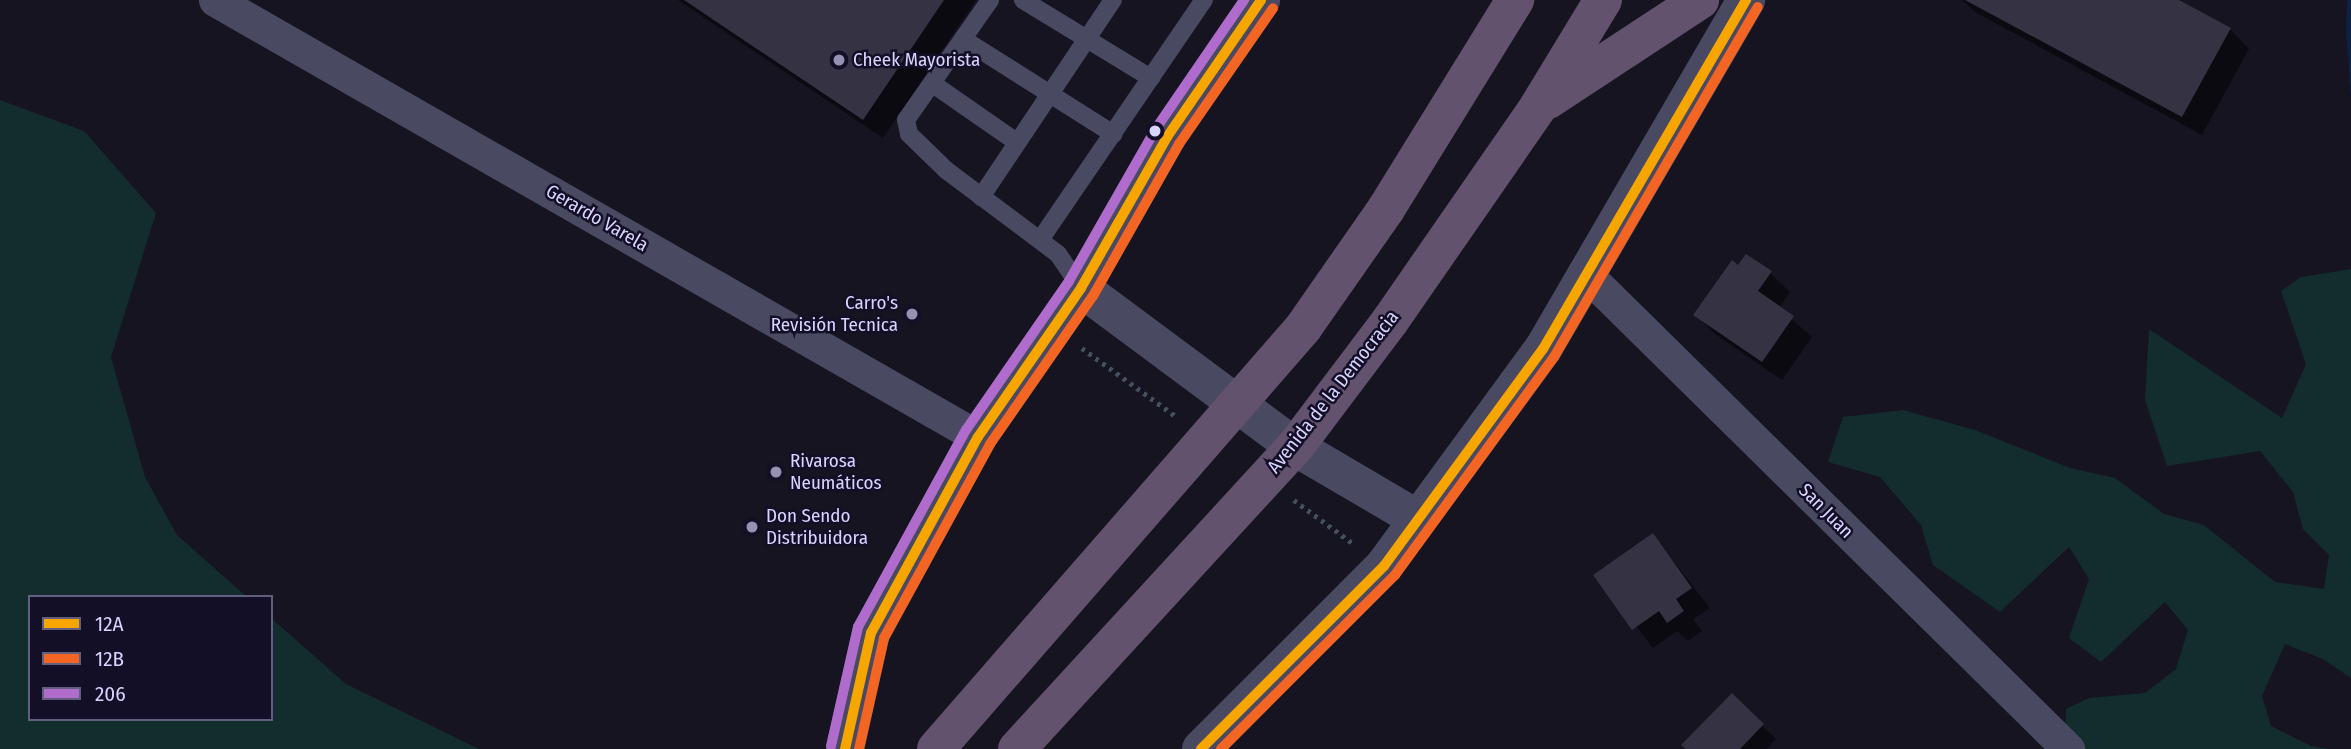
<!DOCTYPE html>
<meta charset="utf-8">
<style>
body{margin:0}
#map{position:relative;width:2351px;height:749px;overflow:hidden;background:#161421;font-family:"Fira Sans Condensed",sans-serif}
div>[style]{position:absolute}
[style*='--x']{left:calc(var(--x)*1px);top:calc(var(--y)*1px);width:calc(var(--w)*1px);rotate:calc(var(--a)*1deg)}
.green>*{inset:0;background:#132c2d}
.water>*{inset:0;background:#0d2144}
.shadow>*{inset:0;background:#0007}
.building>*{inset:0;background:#343243}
.path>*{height:4.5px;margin-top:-2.25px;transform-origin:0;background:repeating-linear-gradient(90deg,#44505f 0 3.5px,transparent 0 8.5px)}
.service>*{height:18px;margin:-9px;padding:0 9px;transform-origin:9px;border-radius:9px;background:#4a4962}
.minor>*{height:33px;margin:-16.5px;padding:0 16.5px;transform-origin:16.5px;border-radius:16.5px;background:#4a4962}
.tertiary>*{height:38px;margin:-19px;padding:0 19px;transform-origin:19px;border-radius:19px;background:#4a4962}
.trunk>*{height:38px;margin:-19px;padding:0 19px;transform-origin:19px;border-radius:19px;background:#62526e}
.bus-1>*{height:10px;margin:-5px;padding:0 5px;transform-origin:5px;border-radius:5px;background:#f7a600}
.bus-2>*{height:10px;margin:-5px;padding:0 5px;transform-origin:5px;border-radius:5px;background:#f26522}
.bus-3>*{height:10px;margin:-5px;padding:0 5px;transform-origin:5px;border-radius:5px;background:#b06ccc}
.dots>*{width:19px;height:19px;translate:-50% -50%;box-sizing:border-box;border:4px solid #130f26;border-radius:50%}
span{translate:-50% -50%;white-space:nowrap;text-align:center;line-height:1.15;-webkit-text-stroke:5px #130f26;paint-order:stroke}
.poi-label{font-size:19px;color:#d9d4ff}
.left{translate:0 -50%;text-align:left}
.right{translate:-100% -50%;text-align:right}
.street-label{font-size:19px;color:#d9d4ff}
.legend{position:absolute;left:28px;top:595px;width:245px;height:126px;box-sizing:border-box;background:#130f26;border:2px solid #625e7d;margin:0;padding:9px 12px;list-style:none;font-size:21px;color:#d9d4ff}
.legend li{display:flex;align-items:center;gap:14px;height:35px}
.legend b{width:35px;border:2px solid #625e7d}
</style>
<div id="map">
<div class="green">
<i style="clip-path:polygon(0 100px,84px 131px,156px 213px,111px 357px,145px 477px,177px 535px,247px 597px,30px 597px,30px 719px,271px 719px,271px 618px,346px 684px,479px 749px,0 749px)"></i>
<i style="clip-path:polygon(2351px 269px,2351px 678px,2323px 659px,2285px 644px,2262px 696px,2271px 726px,2311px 746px,2329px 749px,2065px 749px,2066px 709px,2089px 698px,2145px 693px,2176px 669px,2188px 630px,2165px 602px,2101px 662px,2069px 638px,2089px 579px,2069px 547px,2000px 612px,1933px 565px,1921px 525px,1880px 477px,1828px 462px,1843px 417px,1903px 410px,1975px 430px,2070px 468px,2115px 478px,2164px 514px,2204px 525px,2275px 582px,2324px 589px,2329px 555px,2303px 529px,2293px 492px,2260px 451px,2167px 466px,2145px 400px,2149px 329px,2282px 418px,2306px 364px,2281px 291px,2301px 277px)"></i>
</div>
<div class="water">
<i style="clip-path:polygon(2347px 0,2351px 0,2351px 96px,2346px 33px)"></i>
</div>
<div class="shadow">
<i style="clip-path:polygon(678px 0,976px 0,883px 138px)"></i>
<i style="clip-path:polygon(1962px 0,2175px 0,2230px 29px,2249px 49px,2202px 135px,1975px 12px)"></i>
<i style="clip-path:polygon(1739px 268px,1770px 273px,1790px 292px,1779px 308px,1812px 337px,1782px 380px,1715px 334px,1696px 315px)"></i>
<i style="clip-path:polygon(1653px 535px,1710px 608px,1693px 619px,1702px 631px,1688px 641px,1677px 631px,1653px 648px,1596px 575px)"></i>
<i style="clip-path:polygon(1732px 696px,1776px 739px,1766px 749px,1688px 749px)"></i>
</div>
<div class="building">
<i style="clip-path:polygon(684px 0,944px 0,863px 120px)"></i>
<i style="clip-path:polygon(1965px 0,2179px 0,2231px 28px,2182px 117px)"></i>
<i style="clip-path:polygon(1746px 254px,1772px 271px,1758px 291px,1794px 316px,1762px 362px,1693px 315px,1732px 260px,1738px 265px)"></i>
<i style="clip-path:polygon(1653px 533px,1692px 588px,1676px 599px,1684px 611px,1667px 623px,1659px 611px,1632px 630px,1593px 575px)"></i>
<i style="clip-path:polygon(1732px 693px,1764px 724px,1740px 749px,1686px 749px,1681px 745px)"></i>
</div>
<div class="path">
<i style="--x:1082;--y:348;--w:117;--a:36"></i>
<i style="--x:1294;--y:500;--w:76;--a:36.4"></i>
</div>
<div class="service">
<i style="--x:990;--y:0;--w:146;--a:125"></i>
<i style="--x:906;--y:120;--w:14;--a:78"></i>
<i style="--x:909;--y:134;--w:52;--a:44.2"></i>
<i style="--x:946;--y:170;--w:140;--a:36.9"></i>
<i style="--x:1058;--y:254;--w:41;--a:55.9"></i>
<i style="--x:1023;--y:0;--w:150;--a:31.4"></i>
<i style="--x:963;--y:39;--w:178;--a:32.3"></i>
<i style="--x:933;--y:84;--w:100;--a:34.8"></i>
<i style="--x:981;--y:197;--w:237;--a:-56.2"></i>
<i style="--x:1040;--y:240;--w:291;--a:-55.7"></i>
</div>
<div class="minor">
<i style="--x:215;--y:0;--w:879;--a:29.8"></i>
<i style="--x:1584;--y:272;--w:680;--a:44.58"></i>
</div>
<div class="tertiary">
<i style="--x:1081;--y:288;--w:267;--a:36.6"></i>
<i style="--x:1295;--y:447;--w:140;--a:30.4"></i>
<i style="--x:845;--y:749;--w:119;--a:-77.4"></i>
<i style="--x:871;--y:633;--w:223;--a:-61.4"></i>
<i style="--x:978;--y:437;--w:181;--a:-55.3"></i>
<i style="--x:1081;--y:288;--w:174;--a:-60.3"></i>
<i style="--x:1167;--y:137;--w:166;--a:-55.5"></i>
<i style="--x:1201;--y:749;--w:259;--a:-45"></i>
<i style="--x:1384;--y:566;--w:269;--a:-53.8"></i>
<i style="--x:1543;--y:349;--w:404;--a:-59.8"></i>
</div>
<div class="trunk">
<i style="--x:1548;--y:100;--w:182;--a:-33.3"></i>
<i style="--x:936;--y:749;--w:559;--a:-48.92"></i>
<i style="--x:1303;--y:328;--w:145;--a:-55.1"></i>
<i style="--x:1386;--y:209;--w:246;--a:-58.3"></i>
<i style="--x:1017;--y:749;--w:410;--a:-47.4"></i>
<i style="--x:1295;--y:447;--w:158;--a:-53"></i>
<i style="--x:1390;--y:321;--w:260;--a:-55.3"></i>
<i style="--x:1538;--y:107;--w:125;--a:-58.7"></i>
</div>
<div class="bus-1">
<i style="--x:845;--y:749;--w:119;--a:-77.4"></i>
<i style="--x:871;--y:633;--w:223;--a:-61.4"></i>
<i style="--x:978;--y:437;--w:181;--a:-55.3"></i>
<i style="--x:1081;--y:288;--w:174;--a:-60.3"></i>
<i style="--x:1167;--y:137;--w:166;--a:-55.5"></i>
<i style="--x:1201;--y:749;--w:259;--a:-45"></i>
<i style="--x:1384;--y:566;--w:269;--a:-53.8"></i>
<i style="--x:1543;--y:349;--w:404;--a:-59.8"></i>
</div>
<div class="bus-2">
<i style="--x:859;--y:749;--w:114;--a:-77.3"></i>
<i style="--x:884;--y:638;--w:221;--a:-61.3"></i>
<i style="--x:990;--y:444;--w:180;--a:-55.2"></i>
<i style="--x:1093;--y:296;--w:175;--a:-60.5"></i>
<i style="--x:1179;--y:144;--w:165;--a:-55.3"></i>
<i style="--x:1221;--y:749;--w:246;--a:-45"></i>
<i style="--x:1395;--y:575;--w:270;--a:-53.9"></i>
<i style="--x:1554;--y:357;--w:405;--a:-59.8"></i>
</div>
<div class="bus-3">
<i style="--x:831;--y:746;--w:122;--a:-77.2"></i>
<i style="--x:858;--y:627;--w:225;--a:-61.3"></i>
<i style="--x:966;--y:430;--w:181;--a:-55.3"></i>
<i style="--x:1069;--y:281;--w:174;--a:-60.3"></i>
<i style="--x:1155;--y:130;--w:158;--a:-55.6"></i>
</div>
<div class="dots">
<i style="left:839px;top:60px;background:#9591b1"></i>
<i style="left:1155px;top:131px;background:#d9d4ff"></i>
<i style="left:912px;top:314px;background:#9591b1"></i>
<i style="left:776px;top:472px;background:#9591b1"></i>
<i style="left:752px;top:527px;background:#9591b1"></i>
</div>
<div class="poi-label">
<span class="left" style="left:853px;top:60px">Cheek Mayorista</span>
<span class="right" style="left:898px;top:314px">Carro's<br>Revisión Tecnica</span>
<span class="left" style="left:790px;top:472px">Rivarosa<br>Neumáticos</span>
<span class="left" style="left:766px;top:527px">Don Sendo<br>Distribuidora</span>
</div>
<div class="street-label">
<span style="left:597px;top:218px;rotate:30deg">Gerardo Varela</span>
<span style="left:1333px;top:392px;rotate:-52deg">Avenida de la Democracia</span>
<span style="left:1826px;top:511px;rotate:45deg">San Juan</span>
</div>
<ul class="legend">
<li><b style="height:9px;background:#f7a600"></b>12A</li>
<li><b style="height:9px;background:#f26522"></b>12B</li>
<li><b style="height:9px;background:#b06ccc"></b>206</li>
</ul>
</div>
